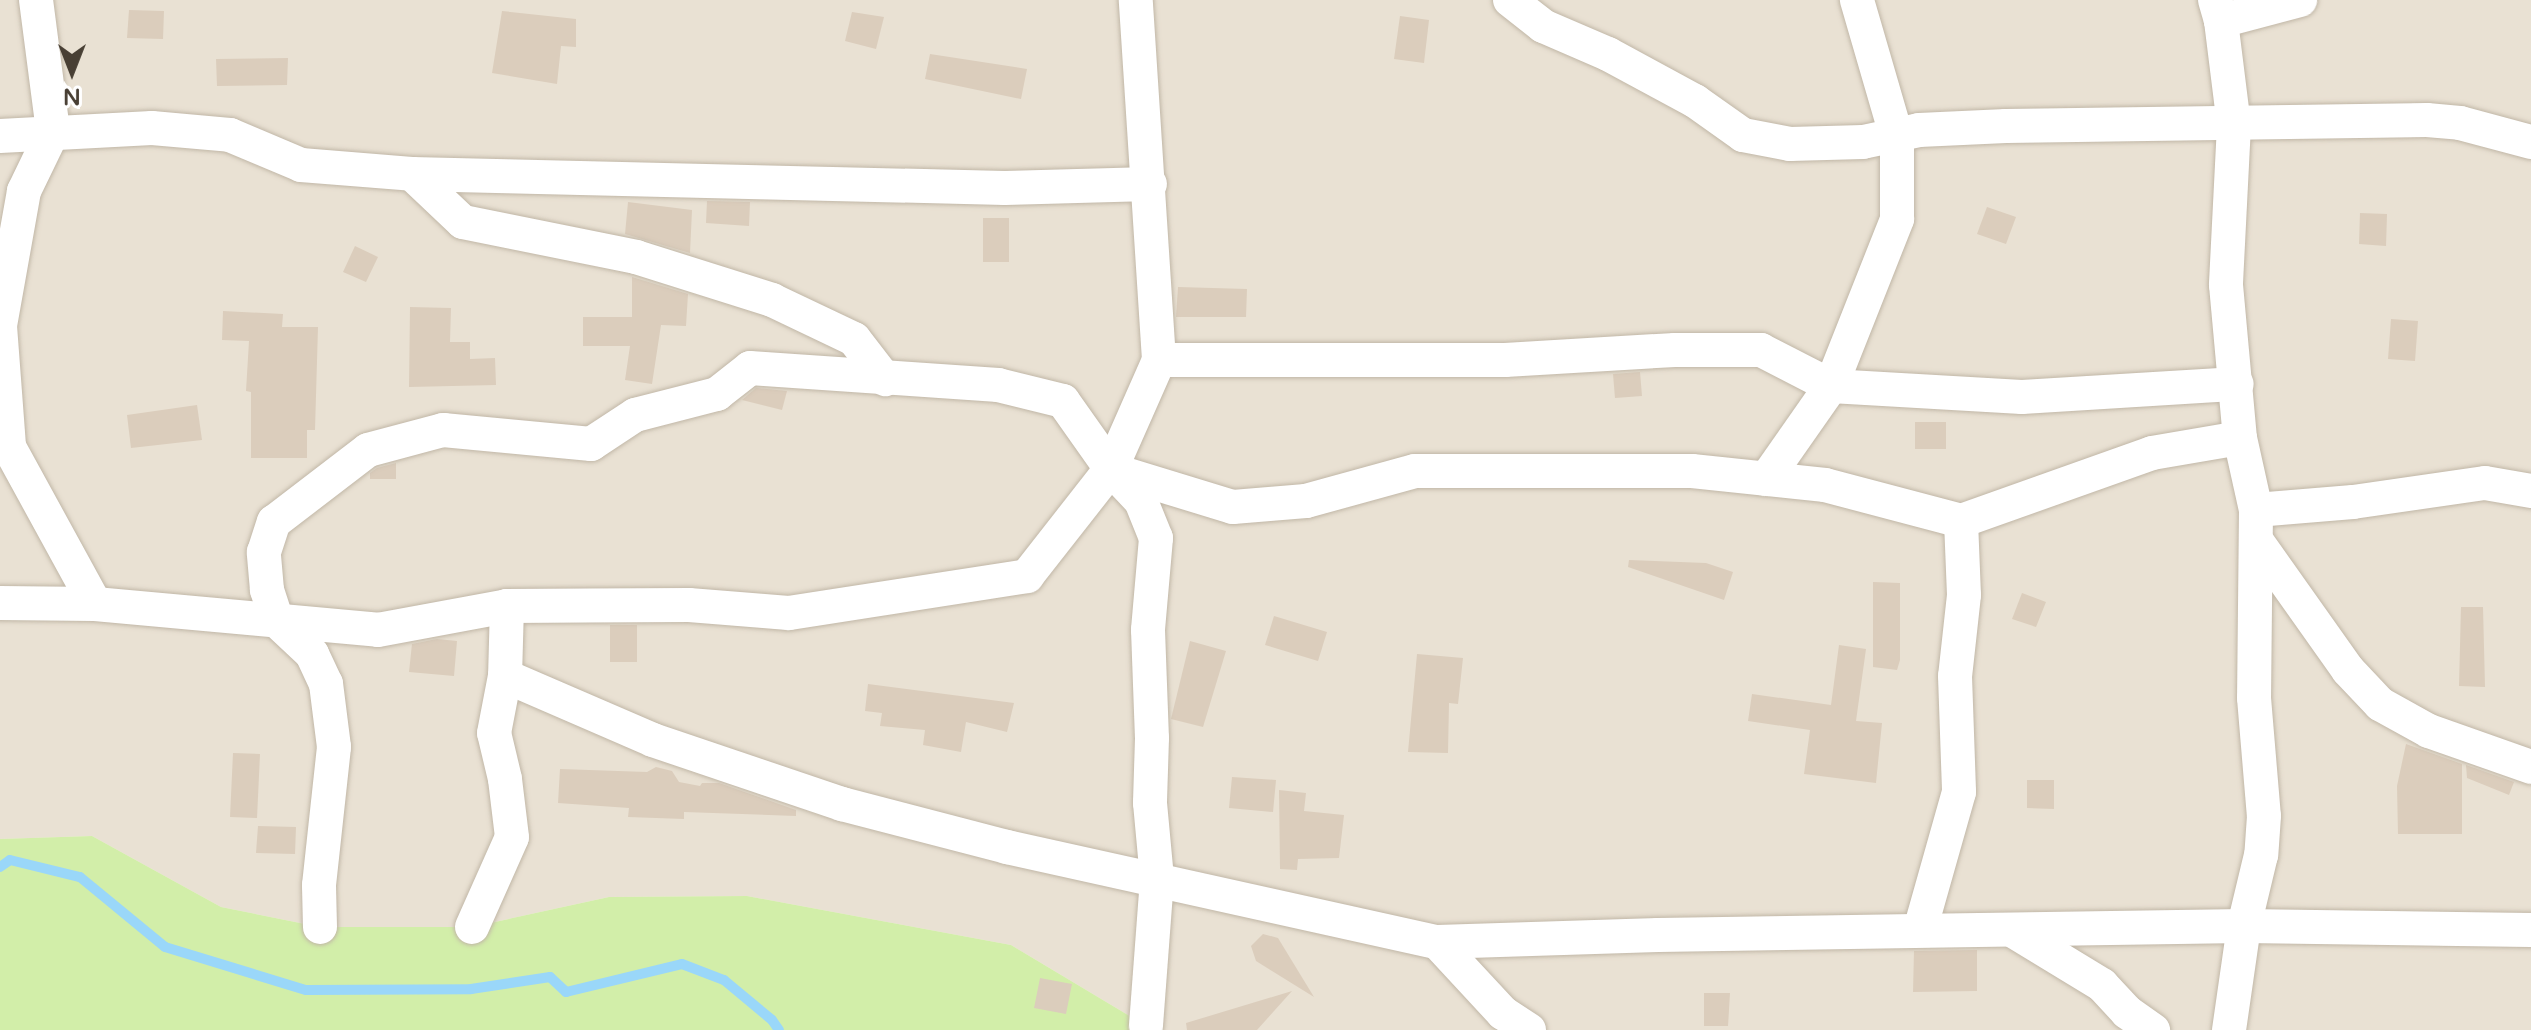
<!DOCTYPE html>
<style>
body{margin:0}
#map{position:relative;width:2531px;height:1030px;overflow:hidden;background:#f5efe5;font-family:"Varela Round",sans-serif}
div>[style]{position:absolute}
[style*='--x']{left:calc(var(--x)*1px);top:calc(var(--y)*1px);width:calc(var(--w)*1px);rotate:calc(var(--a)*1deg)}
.residential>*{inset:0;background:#e9e1d3}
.green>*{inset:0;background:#d2eea9}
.stream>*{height:10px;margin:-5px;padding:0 5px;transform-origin:5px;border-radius:5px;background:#9ad7f9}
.building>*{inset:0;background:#dbcdbc}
.roads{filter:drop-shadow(0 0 2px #c1b7a7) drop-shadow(0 0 2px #c1b7a7)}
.minor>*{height:34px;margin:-17px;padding:0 17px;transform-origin:17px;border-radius:17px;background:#fff}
span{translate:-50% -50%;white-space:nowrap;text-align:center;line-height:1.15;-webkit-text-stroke:8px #fff;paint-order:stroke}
.north{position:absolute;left:32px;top:32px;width:80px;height:80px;-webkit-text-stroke:6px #fff;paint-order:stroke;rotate:180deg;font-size:22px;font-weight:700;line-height:32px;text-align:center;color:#483f34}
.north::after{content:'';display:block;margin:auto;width:28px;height:36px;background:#483f34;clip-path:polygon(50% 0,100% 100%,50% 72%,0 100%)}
</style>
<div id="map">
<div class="residential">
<i style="clip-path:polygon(0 0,2531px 0,2531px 1030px,1153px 1030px,1011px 945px,747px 896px,609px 897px,472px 927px,320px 927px,221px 907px,92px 836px,0 839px)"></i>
</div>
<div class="green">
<i style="clip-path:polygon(92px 836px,221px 907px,320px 927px,472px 927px,609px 897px,747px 896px,1011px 945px,1153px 1030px,0 1030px,0 839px)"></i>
</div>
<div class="stream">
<i style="--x:0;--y:867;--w:12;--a:-35"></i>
<i style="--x:10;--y:860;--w:72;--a:13.7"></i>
<i style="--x:80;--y:877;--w:110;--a:39.5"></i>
<i style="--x:165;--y:947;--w:147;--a:17"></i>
<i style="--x:306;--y:990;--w:165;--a:-0.3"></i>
<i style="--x:471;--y:989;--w:80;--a:-8.6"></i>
<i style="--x:550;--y:977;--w:22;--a:43"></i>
<i style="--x:566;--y:992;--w:119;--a:-13.6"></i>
<i style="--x:682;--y:964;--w:45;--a:20.9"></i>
<i style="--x:724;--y:980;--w:62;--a:39.8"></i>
<i style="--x:772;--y:1020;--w:12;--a:55"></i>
</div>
<div class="building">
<i style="clip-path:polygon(129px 10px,164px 11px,163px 39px,127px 38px)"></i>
<i style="clip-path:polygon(502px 11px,576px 19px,576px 47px,561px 46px,557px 84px,492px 73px)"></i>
<i style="clip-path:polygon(852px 12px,884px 17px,876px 49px,845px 41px)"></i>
<i style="clip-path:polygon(1400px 16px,1429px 20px,1424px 63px,1394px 59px)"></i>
<i style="clip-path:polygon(930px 54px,1027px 69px,1021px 99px,925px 79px)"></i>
<i style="clip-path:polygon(288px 58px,287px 85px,217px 86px,216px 59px)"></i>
<i style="clip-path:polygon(707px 201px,750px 202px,749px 226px,706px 223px)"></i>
<i style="clip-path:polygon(628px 202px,692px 210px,690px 253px,625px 234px)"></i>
<i style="clip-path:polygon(1987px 207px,2016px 217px,2006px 244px,1977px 234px)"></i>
<i style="clip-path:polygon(2360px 213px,2387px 214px,2386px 246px,2359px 244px)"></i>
<i style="clip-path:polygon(983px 218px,1009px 218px,1009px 262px,983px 262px)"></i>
<i style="clip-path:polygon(355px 246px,378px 257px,366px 282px,343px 272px)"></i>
<i style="clip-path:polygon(632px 277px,688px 294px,686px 326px,661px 325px,652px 384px,625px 380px,630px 346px,583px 346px,583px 317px,632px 317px)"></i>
<i style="clip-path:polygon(1178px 287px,1247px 289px,1246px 317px,1176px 317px)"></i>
<i style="clip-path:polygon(410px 307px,451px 308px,450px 342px,470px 342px,470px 359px,495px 358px,496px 385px,409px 387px)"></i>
<i style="clip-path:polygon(223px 311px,283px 314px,282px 327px,318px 327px,315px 430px,307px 430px,307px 458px,251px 458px,251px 392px,246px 391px,249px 341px,222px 340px)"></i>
<i style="clip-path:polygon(2391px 319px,2418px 321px,2415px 361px,2388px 359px)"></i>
<i style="clip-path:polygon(1640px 372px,1642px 396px,1615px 398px,1613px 374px)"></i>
<i style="clip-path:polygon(756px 388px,787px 391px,782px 410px,742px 400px)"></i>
<i style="clip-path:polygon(197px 405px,202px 440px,131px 448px,127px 415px)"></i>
<i style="clip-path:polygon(1915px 422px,1946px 422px,1946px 449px,1915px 449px)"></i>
<i style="clip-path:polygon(396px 463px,396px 479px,370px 479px,370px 473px,377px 468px)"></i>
<i style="clip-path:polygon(1629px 560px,1706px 563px,1733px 572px,1724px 600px,1628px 567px)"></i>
<i style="clip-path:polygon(1873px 582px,1900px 583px,1900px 660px,1897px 670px,1873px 667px)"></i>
<i style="clip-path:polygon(2022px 593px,2046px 602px,2036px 627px,2012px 619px)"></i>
<i style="clip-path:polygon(2461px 607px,2483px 607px,2485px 687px,2459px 686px)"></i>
<i style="clip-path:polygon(1274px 616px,1327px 632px,1318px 661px,1265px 645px)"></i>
<i style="clip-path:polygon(610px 625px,637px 625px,637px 662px,610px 662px)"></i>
<i style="clip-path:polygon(437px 639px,457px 641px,454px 676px,409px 672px,412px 644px)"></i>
<i style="clip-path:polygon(1190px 641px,1226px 651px,1203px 727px,1171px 719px)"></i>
<i style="clip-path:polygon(1839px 645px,1866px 649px,1856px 721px,1882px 723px,1876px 783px,1804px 774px,1810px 730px,1748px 721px,1752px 694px,1831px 705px)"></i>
<i style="clip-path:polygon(1417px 654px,1463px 658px,1458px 704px,1449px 703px,1448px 753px,1408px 752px)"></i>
<i style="clip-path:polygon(868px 684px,1014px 703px,1007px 732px,966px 722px,961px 752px,923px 745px,925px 730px,880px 726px,882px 713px,865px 711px)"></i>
<i style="clip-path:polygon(2406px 744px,2462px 764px,2462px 834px,2398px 834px,2397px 786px)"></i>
<i style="clip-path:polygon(233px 753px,260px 754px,257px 818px,230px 817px)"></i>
<i style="clip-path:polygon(2466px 765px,2514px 782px,2509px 795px,2467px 778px)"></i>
<i style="clip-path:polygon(656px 767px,672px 771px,679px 782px,700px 786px,702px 783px,719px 783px,796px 810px,796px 816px,684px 812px,684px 819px,628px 817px,629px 808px,558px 803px,560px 769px,647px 772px)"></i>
<i style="clip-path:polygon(1232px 777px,1276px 780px,1273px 812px,1229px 808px)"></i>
<i style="clip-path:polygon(2027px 780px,2054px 780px,2054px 809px,2027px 808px)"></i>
<i style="clip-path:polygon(1279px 790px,1306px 793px,1304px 811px,1344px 815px,1339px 858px,1298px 859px,1297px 870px,1280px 869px)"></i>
<i style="clip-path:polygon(258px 826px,296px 827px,295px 854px,256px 853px)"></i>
<i style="clip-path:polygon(1263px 934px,1278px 938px,1314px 997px,1256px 961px,1251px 946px)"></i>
<i style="clip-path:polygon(1977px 950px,1977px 991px,1913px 992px,1914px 951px)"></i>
<i style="clip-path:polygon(1040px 978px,1072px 984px,1066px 1014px,1034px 1008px)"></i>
<i style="clip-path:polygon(1292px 991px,1257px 1030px,1187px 1030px,1186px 1023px)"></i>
<i style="clip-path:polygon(1704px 993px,1730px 993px,1728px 1026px,1704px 1026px)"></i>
</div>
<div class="roads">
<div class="minor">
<i style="--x:36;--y:0;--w:132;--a:82.6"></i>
<i style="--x:53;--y:131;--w:67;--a:115.8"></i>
<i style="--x:24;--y:191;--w:137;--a:100.1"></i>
<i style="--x:0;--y:326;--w:121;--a:85.7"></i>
<i style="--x:9;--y:447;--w:179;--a:61.3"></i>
<i style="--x:1510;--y:0;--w:42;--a:38.2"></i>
<i style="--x:1543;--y:26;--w:71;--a:23.3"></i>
<i style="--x:1608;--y:54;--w:99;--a:28.4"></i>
<i style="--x:1695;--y:101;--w:59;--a:35.3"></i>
<i style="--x:1743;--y:135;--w:48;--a:10.8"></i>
<i style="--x:1790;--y:144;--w:73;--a:-1.6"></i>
<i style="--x:1863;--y:142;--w:57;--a:-12.1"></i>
<i style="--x:1919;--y:130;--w:87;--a:-2.6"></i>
<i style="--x:2006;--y:126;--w:421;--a:-0.8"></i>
<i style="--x:2427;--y:120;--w:33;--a:5"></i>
<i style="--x:2460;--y:123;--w:73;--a:15"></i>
<i style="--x:2215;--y:0;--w:22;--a:74"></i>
<i style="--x:2221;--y:21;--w:105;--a:82.9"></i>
<i style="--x:2234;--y:125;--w:160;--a:92.9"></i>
<i style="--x:2226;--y:285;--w:154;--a:84.8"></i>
<i style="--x:2240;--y:438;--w:74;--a:77.5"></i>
<i style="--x:2256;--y:510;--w:188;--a:90.6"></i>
<i style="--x:2254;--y:698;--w:118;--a:85.2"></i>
<i style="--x:2264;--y:816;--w:39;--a:94"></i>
<i style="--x:2261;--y:855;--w:73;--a:103.5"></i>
<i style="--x:2244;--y:926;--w:105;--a:98.2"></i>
<i style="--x:2221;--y:21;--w:82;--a:-14.9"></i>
<i style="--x:0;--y:136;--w:152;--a:-3"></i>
<i style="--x:152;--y:128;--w:78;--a:5.1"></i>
<i style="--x:230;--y:135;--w:77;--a:22.9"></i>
<i style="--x:301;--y:165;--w:111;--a:4.6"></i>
<i style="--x:412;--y:174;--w:70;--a:43.3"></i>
<i style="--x:463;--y:222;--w:177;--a:11.4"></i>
<i style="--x:636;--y:257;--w:143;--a:17.5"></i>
<i style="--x:772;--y:300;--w:91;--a:25.4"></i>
<i style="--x:854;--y:339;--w:51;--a:52.2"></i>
<i style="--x:412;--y:174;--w:593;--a:1.35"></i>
<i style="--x:1005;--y:188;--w:145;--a:-1.6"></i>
<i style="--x:1159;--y:360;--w:346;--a:0"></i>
<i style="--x:1505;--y:360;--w:170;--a:-3.4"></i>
<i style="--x:1675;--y:350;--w:86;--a:0"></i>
<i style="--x:1761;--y:350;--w:79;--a:27.2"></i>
<i style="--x:1831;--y:386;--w:191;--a:3.3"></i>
<i style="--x:2022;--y:397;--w:215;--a:-3.5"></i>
<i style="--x:1115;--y:471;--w:123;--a:17"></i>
<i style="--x:1233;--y:507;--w:73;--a:-4.7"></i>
<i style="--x:1306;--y:501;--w:113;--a:-15.4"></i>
<i style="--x:1415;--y:471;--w:277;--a:0"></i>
<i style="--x:1692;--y:471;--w:134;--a:6"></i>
<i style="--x:1825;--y:485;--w:141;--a:14.8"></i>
<i style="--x:1961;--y:521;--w:74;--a:87.7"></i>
<i style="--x:1964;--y:595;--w:81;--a:96.3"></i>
<i style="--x:1955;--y:676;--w:116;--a:88"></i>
<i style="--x:1959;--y:792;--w:143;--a:105.8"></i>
<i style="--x:1766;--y:479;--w:113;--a:-55"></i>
<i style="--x:1831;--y:386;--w:180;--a:-68.4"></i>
<i style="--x:1897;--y:219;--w:81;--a:-90"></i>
<i style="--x:1897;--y:138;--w:144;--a:-106.2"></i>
<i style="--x:2256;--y:510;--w:97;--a:-4.7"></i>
<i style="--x:2353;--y:502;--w:133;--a:-8.2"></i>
<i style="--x:2485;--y:483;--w:47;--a:9.9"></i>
<i style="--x:1961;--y:521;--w:203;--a:-19.6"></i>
<i style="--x:2152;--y:453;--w:89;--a:-9.7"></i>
<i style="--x:2256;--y:540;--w:159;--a:54.7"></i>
<i style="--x:2348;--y:670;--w:47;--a:46.7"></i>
<i style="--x:2380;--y:704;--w:56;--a:28.9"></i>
<i style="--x:2429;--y:731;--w:108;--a:19.4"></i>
<i style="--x:0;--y:603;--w:95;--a:0.6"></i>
<i style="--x:95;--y:604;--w:284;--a:5.2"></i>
<i style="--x:378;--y:630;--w:131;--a:-10.5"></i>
<i style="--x:507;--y:606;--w:182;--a:-0.3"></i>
<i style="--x:689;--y:605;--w:100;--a:4.6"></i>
<i style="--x:789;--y:613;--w:241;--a:-8.8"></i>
<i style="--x:1027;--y:576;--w:136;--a:-51.9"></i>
<i style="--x:1111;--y:469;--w:119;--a:-66.2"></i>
<i style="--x:1159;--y:360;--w:361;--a:-93.7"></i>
<i style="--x:507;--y:606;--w:70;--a:91.6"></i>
<i style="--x:505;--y:676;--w:161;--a:23.4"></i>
<i style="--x:653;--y:740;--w:200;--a:18.7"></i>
<i style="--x:842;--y:804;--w:171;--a:14.6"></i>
<i style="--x:1007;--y:847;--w:440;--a:12.5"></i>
<i style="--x:1437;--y:942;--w:221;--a:-1.8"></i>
<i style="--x:1658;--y:935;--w:586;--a:-0.88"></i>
<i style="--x:2244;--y:926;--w:287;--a:0.8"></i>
<i style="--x:320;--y:927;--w:42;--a:-91.4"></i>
<i style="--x:319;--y:885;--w:139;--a:-83.8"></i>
<i style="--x:334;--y:747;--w:64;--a:-97.2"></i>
<i style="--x:326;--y:684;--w:33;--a:-115"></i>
<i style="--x:312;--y:654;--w:48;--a:-136.7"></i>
<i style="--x:277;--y:621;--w:33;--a:-108"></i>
<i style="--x:267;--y:590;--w:38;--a:-95"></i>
<i style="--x:264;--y:552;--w:32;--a:-72"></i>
<i style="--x:274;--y:522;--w:118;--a:-37.5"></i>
<i style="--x:368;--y:450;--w:78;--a:-14.9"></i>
<i style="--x:443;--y:430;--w:149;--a:5.4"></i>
<i style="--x:591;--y:444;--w:53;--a:-33.4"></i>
<i style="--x:635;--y:415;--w:85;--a:-14.4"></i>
<i style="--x:717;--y:394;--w:42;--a:-38.2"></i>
<i style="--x:750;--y:368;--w:249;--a:3.9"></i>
<i style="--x:998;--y:385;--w:67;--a:13.8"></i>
<i style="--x:1063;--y:401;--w:83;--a:54.8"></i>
<i style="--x:1111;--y:469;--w:44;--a:46.8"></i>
<i style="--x:1141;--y:501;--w:40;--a:68"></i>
<i style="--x:1156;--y:538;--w:92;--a:95"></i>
<i style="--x:1148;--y:630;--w:108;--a:87.9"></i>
<i style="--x:1152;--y:738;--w:65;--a:91.8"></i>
<i style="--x:1150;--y:803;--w:76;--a:84.7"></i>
<i style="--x:1157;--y:879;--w:147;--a:94.3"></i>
<i style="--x:472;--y:927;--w:98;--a:-66"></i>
<i style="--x:512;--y:837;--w:58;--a:-96.9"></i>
<i style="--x:505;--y:779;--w:47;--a:-103.4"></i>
<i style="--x:494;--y:733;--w:58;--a:-79.1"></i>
<i style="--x:2015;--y:932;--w:102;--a:31.3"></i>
<i style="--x:2102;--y:985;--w:37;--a:47"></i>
<i style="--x:2127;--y:1012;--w:32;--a:35"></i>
<i style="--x:1437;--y:942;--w:97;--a:47.1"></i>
<i style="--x:1503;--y:1013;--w:31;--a:33"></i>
</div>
</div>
<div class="north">N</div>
</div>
